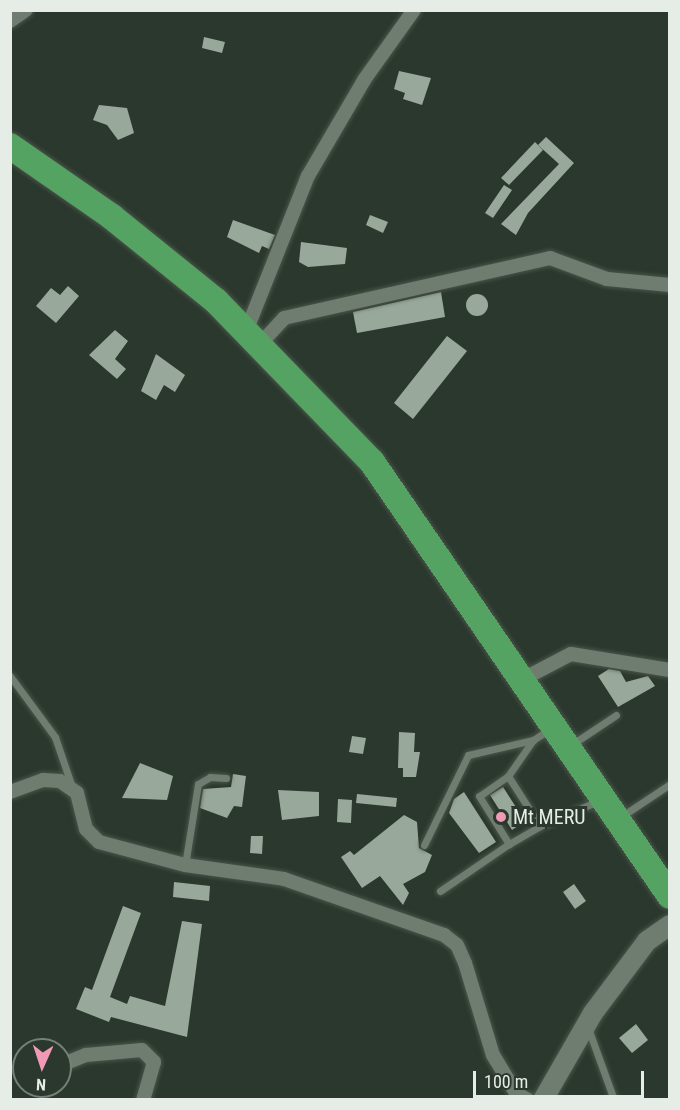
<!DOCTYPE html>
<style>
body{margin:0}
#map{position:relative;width:680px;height:1110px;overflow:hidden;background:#2b382d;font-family:"Roboto Condensed",sans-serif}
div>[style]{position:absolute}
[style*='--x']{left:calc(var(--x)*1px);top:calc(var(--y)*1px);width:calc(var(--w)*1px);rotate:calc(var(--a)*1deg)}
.building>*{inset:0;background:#98a89a}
.round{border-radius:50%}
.roads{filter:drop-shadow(0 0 2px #4a554b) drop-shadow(0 0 2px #4a554b)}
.lane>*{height:7px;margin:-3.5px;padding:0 3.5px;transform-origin:3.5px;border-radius:3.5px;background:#6e7d6f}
.street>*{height:14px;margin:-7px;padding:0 7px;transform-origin:7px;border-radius:7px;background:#6e7d6f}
.secondary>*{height:20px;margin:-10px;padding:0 10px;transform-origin:10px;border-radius:10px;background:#6e7d6f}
.highway>*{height:26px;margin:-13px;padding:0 13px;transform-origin:13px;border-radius:13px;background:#54a363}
.dots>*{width:16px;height:16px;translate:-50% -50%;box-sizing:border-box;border:3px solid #2b382d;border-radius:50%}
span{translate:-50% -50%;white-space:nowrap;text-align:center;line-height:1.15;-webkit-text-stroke:6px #2b382d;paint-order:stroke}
.poi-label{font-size:20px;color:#e5ede6}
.left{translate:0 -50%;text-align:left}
.frame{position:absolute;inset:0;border:12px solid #e5ede6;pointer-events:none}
.north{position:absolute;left:12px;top:1038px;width:60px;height:60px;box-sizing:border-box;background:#2b382d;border:2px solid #758077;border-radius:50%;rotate:183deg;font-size:16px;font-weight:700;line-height:24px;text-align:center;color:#e5ede6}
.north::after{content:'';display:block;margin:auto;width:21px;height:27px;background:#f09ab7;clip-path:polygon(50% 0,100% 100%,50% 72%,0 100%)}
.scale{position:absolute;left:473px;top:1071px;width:171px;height:27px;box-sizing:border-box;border:3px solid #e5ede6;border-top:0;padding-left:8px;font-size:18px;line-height:21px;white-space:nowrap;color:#e5ede6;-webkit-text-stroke:4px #2b382d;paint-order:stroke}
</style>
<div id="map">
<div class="building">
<i style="clip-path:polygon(204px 37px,225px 42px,222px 53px,202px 48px)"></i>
<i style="clip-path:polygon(399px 71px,431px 78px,422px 105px,403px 99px,405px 93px,394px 89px)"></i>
<i style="clip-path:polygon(99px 105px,127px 108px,134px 133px,118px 140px,107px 125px,93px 120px)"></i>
<i style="clip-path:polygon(546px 137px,574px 163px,528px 213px,516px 235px,501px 224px,559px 164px,538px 145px)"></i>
<i style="clip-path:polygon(535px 142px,543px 150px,509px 185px,501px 178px)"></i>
<i style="clip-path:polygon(504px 185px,512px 190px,493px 218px,485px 213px)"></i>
<i style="clip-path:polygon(370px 215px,388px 222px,383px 233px,366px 225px)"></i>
<i style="clip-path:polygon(233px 220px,275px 235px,269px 249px,262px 246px,259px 253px,227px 237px)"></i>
<i style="clip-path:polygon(301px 242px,347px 248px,345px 264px,308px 267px,299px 262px)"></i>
<i style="clip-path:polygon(68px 286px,79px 296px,56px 323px,36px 306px,51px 288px,60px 295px)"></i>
<i style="clip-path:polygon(441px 292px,445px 317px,357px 333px,353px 312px)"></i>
<i class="round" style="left:466px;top:294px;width:22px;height:22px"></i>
<i style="clip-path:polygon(115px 330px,128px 341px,115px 359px,126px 369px,117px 379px,89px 355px)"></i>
<i style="clip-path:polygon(447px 336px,467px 351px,413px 419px,394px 403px)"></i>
<i style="clip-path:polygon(156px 354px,185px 375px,175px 392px,164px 385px,156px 400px,141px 391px)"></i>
<i style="clip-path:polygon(609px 669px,620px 671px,626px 682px,648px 676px,655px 686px,618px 707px,598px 676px)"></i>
<i style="clip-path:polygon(399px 732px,415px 733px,414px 752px,420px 752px,416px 777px,403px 777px,403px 768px,398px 768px)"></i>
<i style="clip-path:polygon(352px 736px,366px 738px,363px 754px,349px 752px)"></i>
<i style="clip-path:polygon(140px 763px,173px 776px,167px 800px,122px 798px)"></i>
<i style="clip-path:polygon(233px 774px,246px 776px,242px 807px,234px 806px,227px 818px,200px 808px,203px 789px,231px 787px)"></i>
<i style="clip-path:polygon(503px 787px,525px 821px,512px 830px,490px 795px)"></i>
<i style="clip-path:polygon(278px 790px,319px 792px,319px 816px,282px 820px)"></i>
<i style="clip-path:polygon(464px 792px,496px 842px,479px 853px,449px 813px,454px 799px)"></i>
<i style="clip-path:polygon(357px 794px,397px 798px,396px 807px,356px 803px)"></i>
<i style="clip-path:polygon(338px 799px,352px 800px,351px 823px,337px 822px)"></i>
<i style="clip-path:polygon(404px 815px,417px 822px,419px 848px,432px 855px,425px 872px,403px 884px,409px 893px,403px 905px,380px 876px,362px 888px,341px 857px,350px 851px,354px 855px)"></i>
<i style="clip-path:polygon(251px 836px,263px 836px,262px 854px,250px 853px)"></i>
<i style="clip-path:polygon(174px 882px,210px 886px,209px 901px,173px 897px)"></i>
<i style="clip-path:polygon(574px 884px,586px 901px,575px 909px,563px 892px)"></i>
<i style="clip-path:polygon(123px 906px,141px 913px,110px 997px,127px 1004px,130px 996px,165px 1006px,182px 921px,202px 924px,187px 1037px,111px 1017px,109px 1022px,76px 1009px,85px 987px,92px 990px)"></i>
<i style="clip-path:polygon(636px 1024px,648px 1040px,632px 1053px,619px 1038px)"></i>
</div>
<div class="roads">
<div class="lane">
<i style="--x:10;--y:676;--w:76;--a:53.6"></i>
<i style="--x:55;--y:737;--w:53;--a:71.2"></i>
<i style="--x:550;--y:729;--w:20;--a:147"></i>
<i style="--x:533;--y:740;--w:44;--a:124.8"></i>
<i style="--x:508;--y:776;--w:59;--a:57.4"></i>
<i style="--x:540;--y:826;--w:65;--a:-23.4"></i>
<i style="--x:571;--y:745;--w:54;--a:-33.7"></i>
<i style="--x:508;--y:776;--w:35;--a:145"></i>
<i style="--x:479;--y:796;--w:57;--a:58"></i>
<i style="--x:509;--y:844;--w:36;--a:-30"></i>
<i style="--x:622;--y:816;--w:58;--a:-33.7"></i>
<i style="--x:424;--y:845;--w:100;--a:-63.9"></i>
<i style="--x:468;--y:755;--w:67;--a:-13"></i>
<i style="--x:185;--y:865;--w:82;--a:-80.9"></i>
<i style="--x:198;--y:784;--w:14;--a:-30"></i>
<i style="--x:210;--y:777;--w:16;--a:4"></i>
<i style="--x:440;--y:891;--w:83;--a:-34.3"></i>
<i style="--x:588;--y:1028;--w:77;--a:70.1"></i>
</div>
<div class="street">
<i style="--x:10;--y:21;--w:19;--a:-35"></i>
<i style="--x:247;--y:329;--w:165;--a:-68.3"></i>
<i style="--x:308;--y:176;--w:111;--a:-59.7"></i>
<i style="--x:364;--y:80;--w:86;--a:-54.5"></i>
<i style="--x:261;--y:343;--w:34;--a:-47"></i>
<i style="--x:284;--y:318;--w:273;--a:-12.7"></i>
<i style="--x:550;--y:258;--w:61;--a:20.2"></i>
<i style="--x:607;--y:279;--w:63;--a:5.4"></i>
<i style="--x:523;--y:679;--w:54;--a:-27.5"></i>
<i style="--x:571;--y:654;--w:100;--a:9.2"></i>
<i style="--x:10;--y:792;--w:35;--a:-20"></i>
<i style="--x:43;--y:780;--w:17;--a:3"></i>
<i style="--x:60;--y:781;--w:21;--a:35"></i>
<i style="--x:77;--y:793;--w:37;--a:76"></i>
<i style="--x:86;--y:829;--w:18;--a:45"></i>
<i style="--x:99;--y:842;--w:89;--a:15"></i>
<i style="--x:185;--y:865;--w:100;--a:8"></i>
<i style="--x:284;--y:879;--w:170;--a:19.3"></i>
<i style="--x:444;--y:935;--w:16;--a:38"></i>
<i style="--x:457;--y:945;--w:20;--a:66"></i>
<i style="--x:465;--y:963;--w:96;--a:73.1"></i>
<i style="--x:493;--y:1055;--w:44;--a:58.8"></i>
<i style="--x:516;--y:1093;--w:14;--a:30"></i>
<i style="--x:66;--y:1063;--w:22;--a:-22"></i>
<i style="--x:86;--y:1055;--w:56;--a:-5.1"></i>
<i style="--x:142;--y:1050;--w:17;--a:45"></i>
<i style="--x:154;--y:1062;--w:40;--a:106"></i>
</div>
<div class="secondary">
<i style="--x:543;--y:1100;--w:100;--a:-60.1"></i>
<i style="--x:593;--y:1013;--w:90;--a:-53.1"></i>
<i style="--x:647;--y:941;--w:28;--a:-35"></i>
</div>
<div class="highway">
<i style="--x:10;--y:146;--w:124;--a:34.8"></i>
<i style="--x:112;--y:217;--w:134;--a:38.9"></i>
<i style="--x:216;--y:301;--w:224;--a:45.9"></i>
<i style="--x:372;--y:462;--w:526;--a:55.53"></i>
</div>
</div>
<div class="dots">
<i style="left:501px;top:817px;background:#f09ab7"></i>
</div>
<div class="poi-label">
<span class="left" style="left:513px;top:817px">Mt MERU</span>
</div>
<div class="frame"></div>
<div class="north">N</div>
<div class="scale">100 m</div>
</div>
